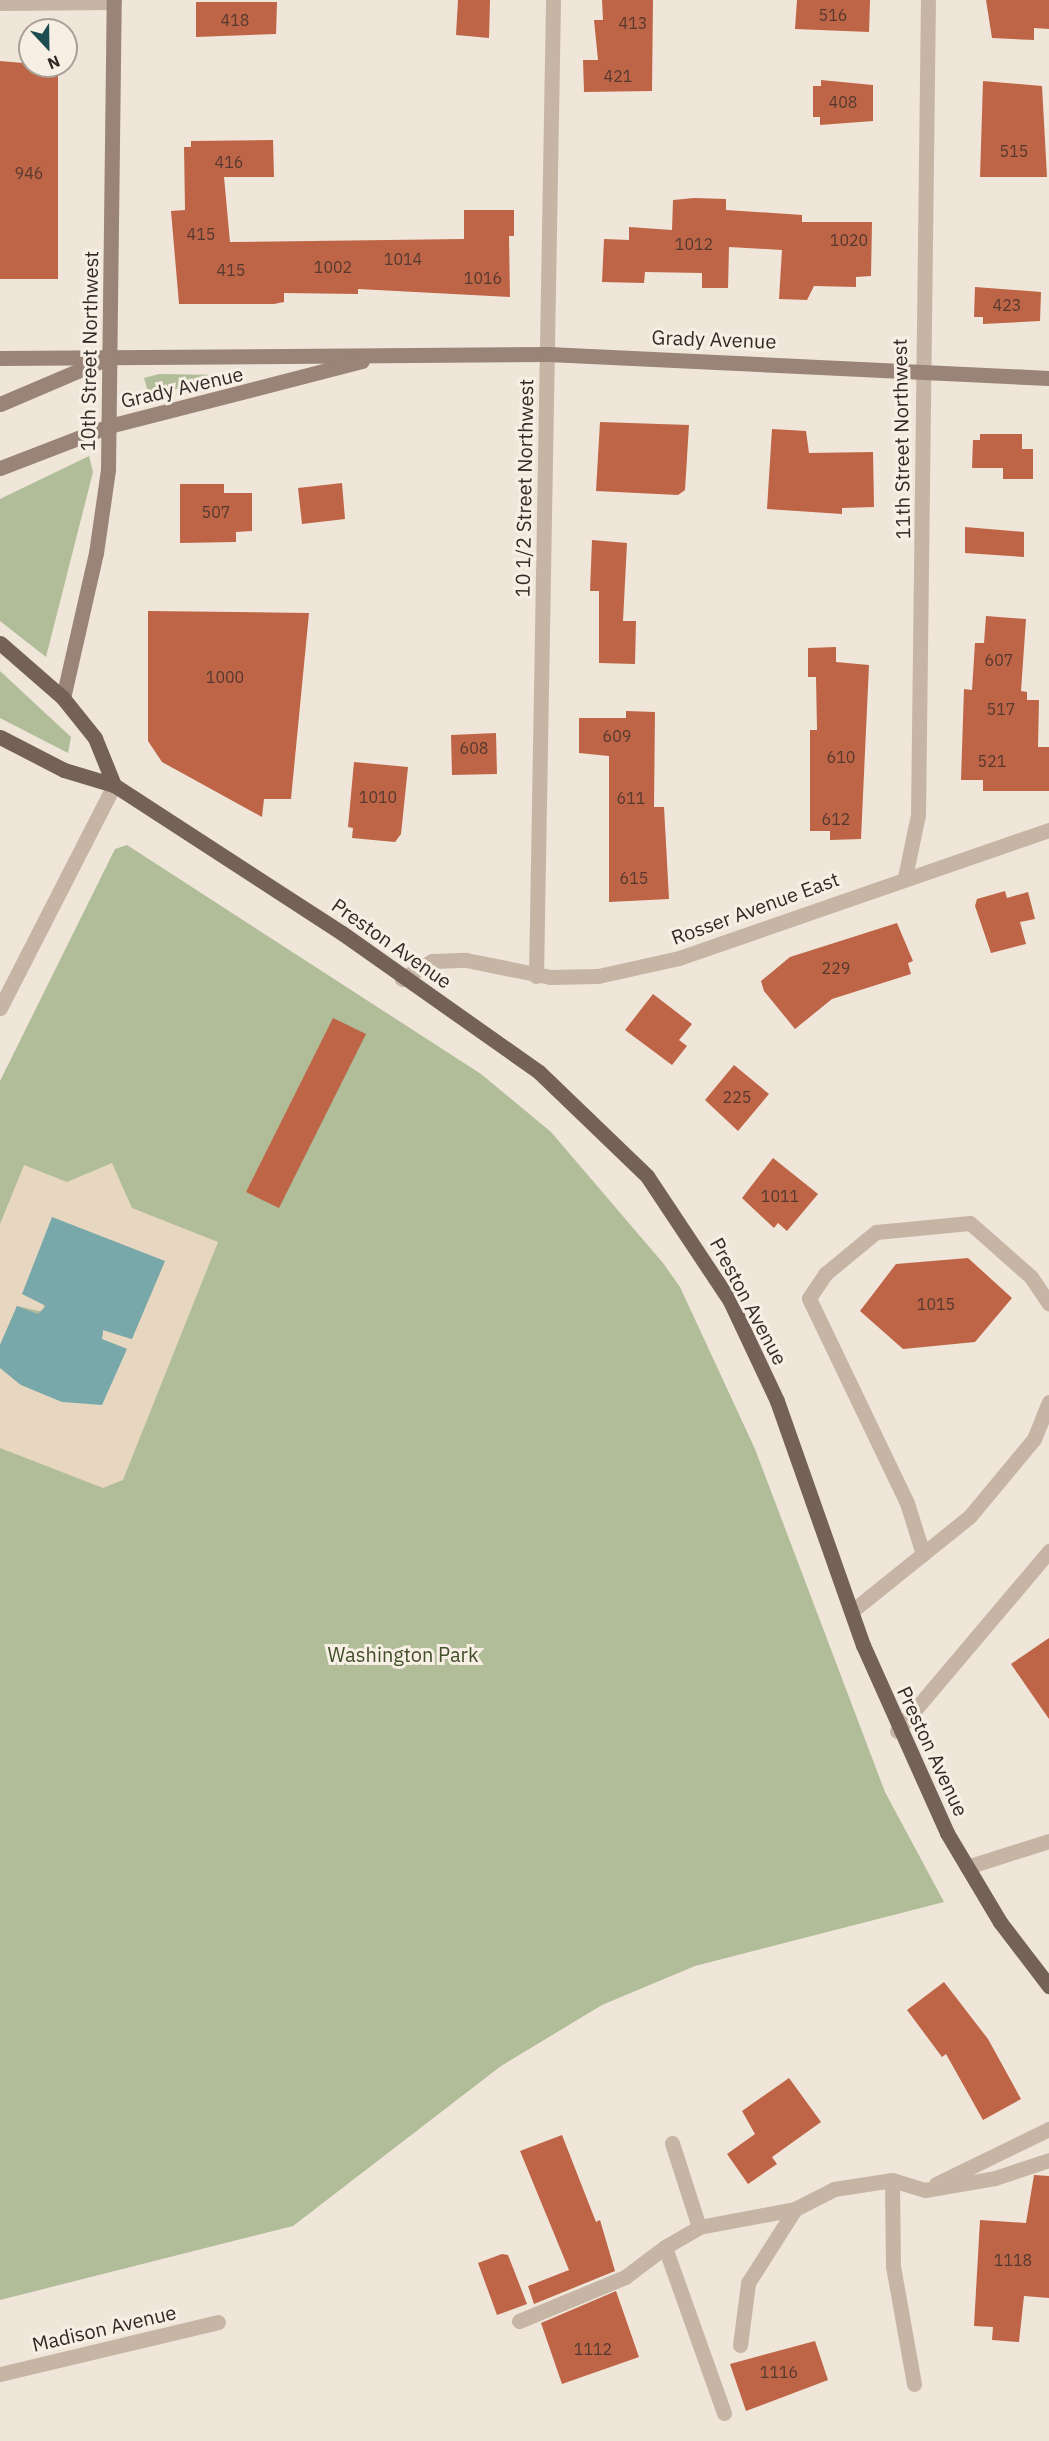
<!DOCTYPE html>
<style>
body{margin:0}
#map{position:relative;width:1049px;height:2441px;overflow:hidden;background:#efe5d8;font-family:"IBM Plex Sans",sans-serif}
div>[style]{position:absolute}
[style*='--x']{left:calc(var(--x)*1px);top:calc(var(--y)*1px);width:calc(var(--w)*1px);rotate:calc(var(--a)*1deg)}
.green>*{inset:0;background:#b1bd99}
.plaza>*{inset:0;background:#e7d6c0}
.water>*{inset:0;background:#79a8aa}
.building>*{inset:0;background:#bf6547}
.service>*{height:15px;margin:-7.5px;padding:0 7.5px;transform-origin:7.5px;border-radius:7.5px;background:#c6b5a5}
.minor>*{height:15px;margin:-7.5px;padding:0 7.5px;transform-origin:7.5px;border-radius:7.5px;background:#c6b5a5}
.tertiary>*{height:15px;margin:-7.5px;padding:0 7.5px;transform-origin:7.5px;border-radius:7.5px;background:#c6b5a5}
.secondary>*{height:15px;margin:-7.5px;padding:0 7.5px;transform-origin:7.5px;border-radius:7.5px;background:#998477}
.primary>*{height:15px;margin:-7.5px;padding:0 7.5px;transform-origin:7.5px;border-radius:7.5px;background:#746158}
span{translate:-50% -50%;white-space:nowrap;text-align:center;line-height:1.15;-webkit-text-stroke:6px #f7efe4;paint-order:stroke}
.number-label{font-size:16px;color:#55392e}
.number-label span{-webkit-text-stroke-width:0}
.street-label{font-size:20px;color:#322a26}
.park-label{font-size:20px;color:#424f2b}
.north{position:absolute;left:18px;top:18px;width:60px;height:60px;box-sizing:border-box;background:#f7efe4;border:2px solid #a8a098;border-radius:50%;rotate:158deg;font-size:16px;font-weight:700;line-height:24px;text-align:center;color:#322a26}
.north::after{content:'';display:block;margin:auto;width:21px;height:27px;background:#1e4d51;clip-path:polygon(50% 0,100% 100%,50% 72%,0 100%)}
</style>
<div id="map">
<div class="green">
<i style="clip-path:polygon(159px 374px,221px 375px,222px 379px,149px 395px,144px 378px)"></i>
<i style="clip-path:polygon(89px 456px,93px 472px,46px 657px,0 621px,0 499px)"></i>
<i style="clip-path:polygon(0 671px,71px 737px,68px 753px,0 718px)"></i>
<i style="clip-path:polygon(127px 845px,481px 1074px,551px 1132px,663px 1263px,680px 1287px,755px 1449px,885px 1792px,944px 1902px,695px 1966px,602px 2005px,501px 2066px,293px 2226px,0 2300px,0 1081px,115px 849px)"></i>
</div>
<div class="plaza">
<i style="clip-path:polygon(112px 1163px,132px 1208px,218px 1242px,123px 1480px,103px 1488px,0 1448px,0 1368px,21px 1385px,127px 1349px,102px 1339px,103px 1330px,131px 1339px,165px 1261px,22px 1293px,44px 1302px,43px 1312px,17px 1306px,0 1345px,0 1224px,24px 1165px,67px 1182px)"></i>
</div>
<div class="water">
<i style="clip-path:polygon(52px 1217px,165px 1261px,132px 1339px,103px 1330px,102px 1339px,127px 1349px,102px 1405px,62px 1402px,21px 1385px,0 1368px,0 1345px,17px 1306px,38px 1314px,46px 1306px,22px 1294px)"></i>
</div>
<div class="building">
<i style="clip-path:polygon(458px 0,490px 0,489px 38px,456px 35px)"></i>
<i style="clip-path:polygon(602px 0,653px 0,652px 91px,584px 92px,583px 60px,598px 60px,594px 20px,603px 20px)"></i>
<i style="clip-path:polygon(797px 0,870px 0,869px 32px,795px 29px)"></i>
<i style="clip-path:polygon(986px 0,1049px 0,1049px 29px,1034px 28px,1034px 40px,992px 38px)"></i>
<i style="clip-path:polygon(196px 2px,277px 2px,276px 34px,196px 37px)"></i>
<i style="clip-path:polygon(0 61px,58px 66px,58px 279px,0 279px)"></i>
<i style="clip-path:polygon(821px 80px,873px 85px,873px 121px,820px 125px,820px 117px,813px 117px,813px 86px,821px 86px)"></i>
<i style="clip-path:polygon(983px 81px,1042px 86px,1047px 177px,980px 177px)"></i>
<i style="clip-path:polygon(273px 140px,274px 177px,224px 177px,230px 242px,464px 239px,464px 210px,514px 210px,514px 236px,509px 236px,510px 297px,358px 289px,358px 294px,284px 293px,284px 302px,274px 304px,179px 304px,171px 211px,185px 210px,184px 147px,191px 147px,191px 141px)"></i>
<i style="clip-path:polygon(694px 198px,726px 199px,726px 210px,802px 215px,802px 222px,872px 222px,871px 276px,856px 277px,856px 287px,814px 286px,807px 300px,779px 299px,782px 250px,729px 247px,728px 288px,702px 288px,702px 273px,645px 272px,644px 283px,602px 282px,604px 239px,629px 240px,629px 227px,672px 230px,673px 200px)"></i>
<i style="clip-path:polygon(975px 287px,1041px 292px,1040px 321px,983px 324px,983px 317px,974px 317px)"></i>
<i style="clip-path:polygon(600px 422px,689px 425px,685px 490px,678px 495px,596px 491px)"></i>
<i style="clip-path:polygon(772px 429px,806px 431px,809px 453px,873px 452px,874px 507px,842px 508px,842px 514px,767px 509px)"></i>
<i style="clip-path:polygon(980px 434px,1022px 434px,1022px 449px,1033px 449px,1033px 479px,1003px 479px,1003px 468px,972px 468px,973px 440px,980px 440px)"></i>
<i style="clip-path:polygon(342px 483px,345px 519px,302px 524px,298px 488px)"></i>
<i style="clip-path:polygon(180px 484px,224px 484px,224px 493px,252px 493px,252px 531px,236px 532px,236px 542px,180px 543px)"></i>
<i style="clip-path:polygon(965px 527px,1024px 532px,1024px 557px,965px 553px)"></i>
<i style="clip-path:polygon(592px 540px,627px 543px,623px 621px,636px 621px,635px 664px,599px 663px,599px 591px,590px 591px)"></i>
<i style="clip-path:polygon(148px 611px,309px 613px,291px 799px,264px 799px,262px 817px,162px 762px,148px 741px)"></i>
<i style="clip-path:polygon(986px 616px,1026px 619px,1021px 691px,1027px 692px,1027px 700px,1039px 700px,1038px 747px,1049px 747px,1049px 791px,983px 791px,983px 780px,961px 780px,964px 689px,972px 690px,975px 643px,984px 643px)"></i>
<i style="clip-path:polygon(836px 647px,836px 662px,869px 665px,861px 839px,830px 840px,830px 831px,810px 831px,810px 730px,817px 730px,816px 677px,808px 677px,808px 648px)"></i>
<i style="clip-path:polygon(626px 711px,655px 712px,654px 807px,664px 807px,669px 899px,609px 902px,609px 756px,579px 753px,579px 718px,626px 718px)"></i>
<i style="clip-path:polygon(496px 733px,497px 774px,452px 775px,451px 735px)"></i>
<i style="clip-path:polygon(354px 762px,408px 767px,401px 834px,395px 842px,352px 838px,353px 828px,348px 827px)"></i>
<i style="clip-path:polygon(1005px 891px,1007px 898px,1028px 892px,1035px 919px,1020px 922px,1026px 944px,991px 953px,975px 906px,977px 899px)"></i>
<i style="clip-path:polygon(897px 923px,913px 961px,908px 963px,911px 974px,832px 999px,795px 1029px,764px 991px,761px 981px,790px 957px)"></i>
<i style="clip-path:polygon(653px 994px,692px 1024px,679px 1040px,687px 1046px,672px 1065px,625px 1030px)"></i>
<i style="clip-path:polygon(333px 1018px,366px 1034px,279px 1208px,246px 1192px)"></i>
<i style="clip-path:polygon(734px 1065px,769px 1094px,738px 1131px,705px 1100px)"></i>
<i style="clip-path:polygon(773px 1158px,818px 1194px,787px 1231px,778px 1223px,774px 1228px,742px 1198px)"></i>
<i style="clip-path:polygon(968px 1258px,1012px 1298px,975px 1342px,903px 1349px,860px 1311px,896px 1264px)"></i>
<i style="clip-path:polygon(1049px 1638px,1049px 1719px,1011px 1664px)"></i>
<i style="clip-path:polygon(944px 1982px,988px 2039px,1021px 2099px,983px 2120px,946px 2054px,942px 2057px,907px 2010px)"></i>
<i style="clip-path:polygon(789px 2078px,821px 2122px,772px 2157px,777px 2164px,748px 2184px,727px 2154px,755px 2134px,742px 2111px)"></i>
<i style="clip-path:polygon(562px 2135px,596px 2222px,600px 2220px,615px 2271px,534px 2304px,528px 2286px,569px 2270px,520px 2151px)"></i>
<i style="clip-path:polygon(1034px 2175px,1049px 2176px,1049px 2298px,1024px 2296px,1019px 2342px,992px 2340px,993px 2327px,974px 2326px,980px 2220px,1026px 2223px)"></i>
<i style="clip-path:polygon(502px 2254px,508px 2255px,527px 2304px,497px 2315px,478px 2263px)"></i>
<i style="clip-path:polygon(616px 2291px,639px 2357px,562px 2384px,541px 2323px)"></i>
<i style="clip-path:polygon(815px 2341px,828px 2380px,746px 2411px,730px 2364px)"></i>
</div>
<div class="service">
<i style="--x:0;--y:3;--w:114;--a:-0.5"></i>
<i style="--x:923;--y:1554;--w:53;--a:-107.4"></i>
<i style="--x:907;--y:1503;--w:227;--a:-115.6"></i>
<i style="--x:809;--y:1298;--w:29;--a:-56"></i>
<i style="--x:825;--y:1274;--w:66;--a:-39.5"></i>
<i style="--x:876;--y:1232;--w:94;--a:-5.5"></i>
<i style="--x:970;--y:1223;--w:81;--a:41.5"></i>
<i style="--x:1031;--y:1277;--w:32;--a:56"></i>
<i style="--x:852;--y:1611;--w:151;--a:-38.8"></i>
<i style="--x:970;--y:1516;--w:100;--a:-50.3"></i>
<i style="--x:1034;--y:1439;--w:40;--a:-68"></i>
<i style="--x:897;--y:1731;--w:236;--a:-49.8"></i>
<i style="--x:672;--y:2143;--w:88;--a:72.2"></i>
<i style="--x:936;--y:2184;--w:126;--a:-26"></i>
<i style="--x:519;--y:2321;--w:115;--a:-22.5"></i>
<i style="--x:625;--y:2277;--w:50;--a:-36.9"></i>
<i style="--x:740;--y:2345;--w:63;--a:-82.6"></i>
<i style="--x:748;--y:2283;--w:88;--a:-57.6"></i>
<i style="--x:795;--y:2209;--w:44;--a:-27.1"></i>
<i style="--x:834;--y:2189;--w:59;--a:-8.8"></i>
<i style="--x:914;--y:2384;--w:120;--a:-100.1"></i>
<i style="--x:893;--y:2266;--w:86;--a:-90.7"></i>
<i style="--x:892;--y:2180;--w:34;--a:17"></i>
<i style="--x:925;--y:2190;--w:71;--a:-9.7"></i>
<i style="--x:995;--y:2178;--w:57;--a:-18.4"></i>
<i style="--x:724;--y:2413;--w:176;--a:-109.6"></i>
<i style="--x:665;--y:2247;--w:39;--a:-30"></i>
<i style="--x:699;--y:2227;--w:98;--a:-10.6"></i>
</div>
<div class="minor">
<i style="--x:905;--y:877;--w:63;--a:-78.2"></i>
<i style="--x:918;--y:815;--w:815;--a:-89.3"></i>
<i style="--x:536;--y:976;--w:976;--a:-89"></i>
<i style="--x:402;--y:979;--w:35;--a:-31"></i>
<i style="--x:432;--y:961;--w:34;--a:-2"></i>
<i style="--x:466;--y:960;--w:86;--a:11.4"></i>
<i style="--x:550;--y:977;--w:48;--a:-1.2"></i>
<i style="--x:598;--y:976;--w:83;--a:-12.5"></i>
<i style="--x:679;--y:958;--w:392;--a:-19.1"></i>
<i style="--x:0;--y:1008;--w:250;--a:-62.9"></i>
<i style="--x:0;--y:2374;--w:224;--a:-13.4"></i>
</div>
<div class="tertiary">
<i style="--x:967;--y:1867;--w:86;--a:-17.6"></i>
</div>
<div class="secondary">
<i style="--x:0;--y:358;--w:548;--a:-0.42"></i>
<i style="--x:548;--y:354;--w:502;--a:2.74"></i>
<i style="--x:0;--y:404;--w:112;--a:-23.1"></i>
<i style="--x:0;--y:468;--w:117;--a:-21.1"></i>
<i style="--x:109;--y:426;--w:261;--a:-14.4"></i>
<i style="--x:63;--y:698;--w:149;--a:-77.2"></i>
<i style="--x:96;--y:553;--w:84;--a:-81.8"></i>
<i style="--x:108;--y:470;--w:470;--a:-89.3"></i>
</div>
<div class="primary">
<i style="--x:0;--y:643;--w:84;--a:41.1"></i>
<i style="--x:63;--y:698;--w:51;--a:51.3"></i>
<i style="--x:95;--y:738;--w:51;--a:68"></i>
<i style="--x:0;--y:737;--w:72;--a:27.3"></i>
<i style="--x:64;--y:770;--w:52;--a:16.7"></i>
<i style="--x:114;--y:785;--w:272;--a:33"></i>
<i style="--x:342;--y:933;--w:241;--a:35.2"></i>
<i style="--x:539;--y:1072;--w:150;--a:43.9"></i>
<i style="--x:647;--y:1176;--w:150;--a:56.4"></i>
<i style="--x:730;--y:1301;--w:110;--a:64.8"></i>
<i style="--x:777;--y:1401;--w:259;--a:70.6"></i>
<i style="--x:863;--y:1645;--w:206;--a:65.9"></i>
<i style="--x:947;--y:1833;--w:104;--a:59.2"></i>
<i style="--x:1000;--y:1922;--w:81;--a:52.6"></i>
</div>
<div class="number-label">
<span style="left:833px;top:15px">516</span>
<span style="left:235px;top:20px">418</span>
<span style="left:633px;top:23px">413</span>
<span style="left:618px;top:76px">421</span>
<span style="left:843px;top:102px">408</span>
<span style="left:1014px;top:151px">515</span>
<span style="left:229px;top:162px">416</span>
<span style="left:29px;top:173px">946</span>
<span style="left:201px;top:234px">415</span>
<span style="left:849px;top:240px">1020</span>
<span style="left:694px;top:244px">1012</span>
<span style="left:403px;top:259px">1014</span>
<span style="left:333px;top:267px">1002</span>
<span style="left:231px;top:270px">415</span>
<span style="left:483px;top:278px">1016</span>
<span style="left:1007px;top:305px">423</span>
<span style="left:216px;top:512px">507</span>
<span style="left:999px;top:660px">607</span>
<span style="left:225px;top:677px">1000</span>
<span style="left:1001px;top:709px">517</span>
<span style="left:617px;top:736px">609</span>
<span style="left:474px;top:748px">608</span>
<span style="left:841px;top:757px">610</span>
<span style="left:992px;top:761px">521</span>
<span style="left:378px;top:797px">1010</span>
<span style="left:631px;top:798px">611</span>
<span style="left:836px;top:819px">612</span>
<span style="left:634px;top:878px">615</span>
<span style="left:836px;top:968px">229</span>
<span style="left:737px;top:1097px">225</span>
<span style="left:780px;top:1196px">1011</span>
<span style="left:936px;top:1304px">1015</span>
<span style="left:1013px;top:2260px">1118</span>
<span style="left:593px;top:2349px">1112</span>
<span style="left:779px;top:2372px">1116</span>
</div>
<div class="street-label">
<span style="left:714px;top:339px;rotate:2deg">Grady Avenue</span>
<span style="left:89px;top:351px;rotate:-89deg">10th Street Northwest</span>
<span style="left:182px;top:387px;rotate:-13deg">Grady Avenue</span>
<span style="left:901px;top:439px;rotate:-91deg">11th Street Northwest</span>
<span style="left:524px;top:488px;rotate:-89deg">10 1/2 Street Northwest</span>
<span style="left:755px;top:908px;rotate:-20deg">Rosser Avenue East</span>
<span style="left:392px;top:943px;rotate:35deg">Preston Avenue</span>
<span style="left:749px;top:1301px;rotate:62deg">Preston Avenue</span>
<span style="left:933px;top:1751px;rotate:65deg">Preston Avenue</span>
<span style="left:104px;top:2328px;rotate:-13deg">Madison Avenue</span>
</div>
<div class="park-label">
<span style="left:403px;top:1654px">Washington Park</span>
</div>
<div class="north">N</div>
</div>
